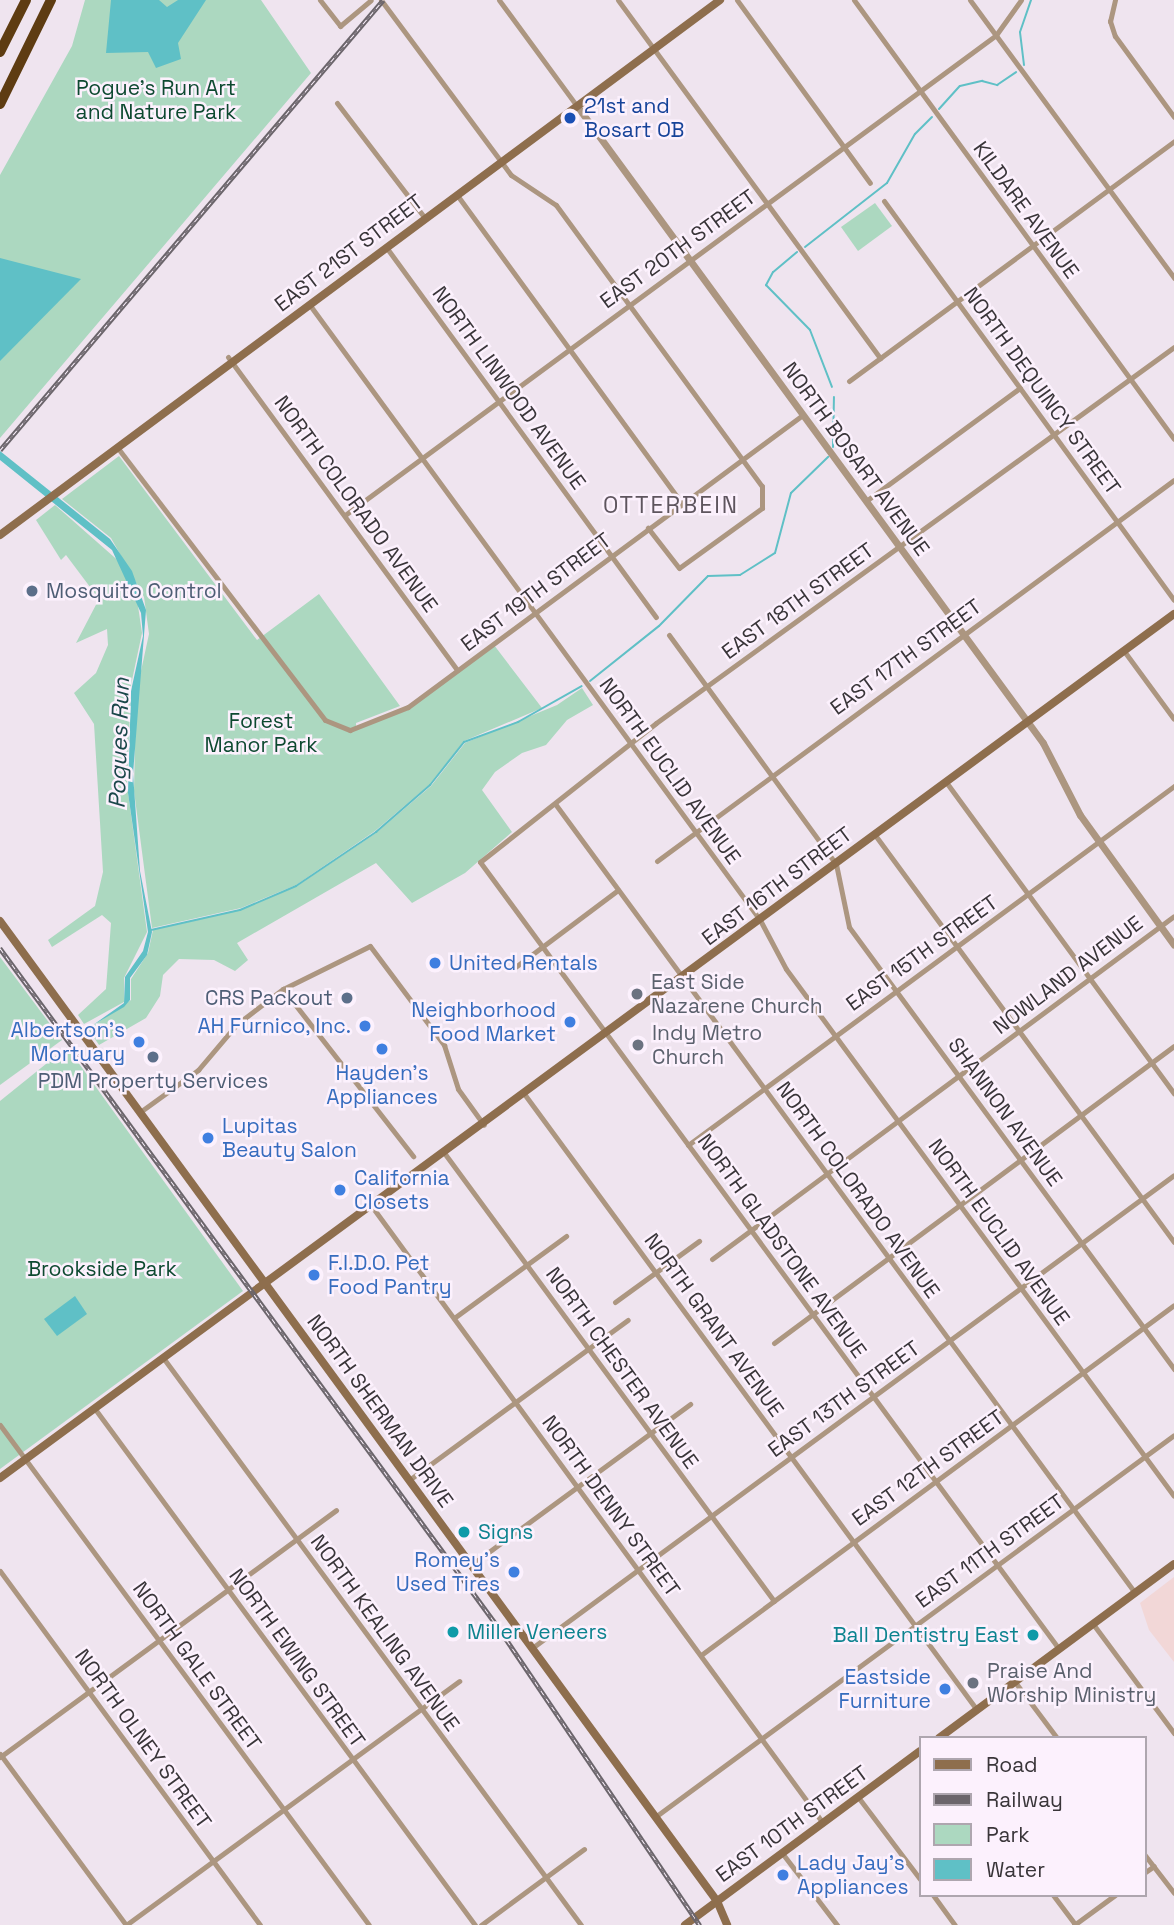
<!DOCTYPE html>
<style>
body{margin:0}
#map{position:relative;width:1174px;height:1925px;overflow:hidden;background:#efe4ef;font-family:"Space Grotesk",sans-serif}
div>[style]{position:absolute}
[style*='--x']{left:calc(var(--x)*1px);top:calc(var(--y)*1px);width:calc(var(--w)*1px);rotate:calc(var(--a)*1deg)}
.commercial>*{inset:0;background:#f2d7d7}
.green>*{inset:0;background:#acd8c0}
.water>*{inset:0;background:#5fc0c6}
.stream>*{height:2px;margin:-1px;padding:0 1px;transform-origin:1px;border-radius:1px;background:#5fc0c6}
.minor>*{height:5px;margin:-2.5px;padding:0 2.5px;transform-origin:2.5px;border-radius:2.5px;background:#ac9680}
.tertiary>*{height:7px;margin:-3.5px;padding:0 3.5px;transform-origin:3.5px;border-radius:3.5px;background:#ac9680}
.secondary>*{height:8px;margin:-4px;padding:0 4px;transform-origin:4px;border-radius:4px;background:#8e6e4d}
.motorway>*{height:10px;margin:-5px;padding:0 5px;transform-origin:5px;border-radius:5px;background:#5e3c12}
.rail>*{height:4.5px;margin-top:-2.25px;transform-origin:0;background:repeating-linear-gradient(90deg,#fcf1fd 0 5px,#6b656b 0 10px);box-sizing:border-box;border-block:2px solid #6b656b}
.dots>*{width:19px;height:19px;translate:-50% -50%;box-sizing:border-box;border:4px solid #fcf1fd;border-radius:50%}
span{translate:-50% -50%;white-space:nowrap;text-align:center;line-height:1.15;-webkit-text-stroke:5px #fcf1fd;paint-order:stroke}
.park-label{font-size:21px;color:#0d4930}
.transit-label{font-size:21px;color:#164399}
.left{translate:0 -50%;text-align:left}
.street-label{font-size:21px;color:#393539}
.service-label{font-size:21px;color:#4e5e75}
.right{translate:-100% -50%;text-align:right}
.shop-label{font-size:21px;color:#366cbe}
.worship-label{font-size:21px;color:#5b616d}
.culture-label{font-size:21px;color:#0d838f}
.neighbourhood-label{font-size:23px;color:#5e555e;letter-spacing:2px}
.water-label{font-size:23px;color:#1a474a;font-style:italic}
.legend{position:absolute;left:919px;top:1736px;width:228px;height:161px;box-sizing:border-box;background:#fcf1fd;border:2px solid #aea6af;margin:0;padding:9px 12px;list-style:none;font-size:21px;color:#393539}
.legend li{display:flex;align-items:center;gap:14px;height:35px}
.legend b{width:35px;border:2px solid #aea6af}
</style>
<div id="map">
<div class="commercial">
<i style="clip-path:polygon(1174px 1577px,1174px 1662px,1149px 1630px,1140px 1603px)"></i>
</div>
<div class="green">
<i style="clip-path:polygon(85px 0,261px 0,311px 73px,0 438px,0 175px,72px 46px)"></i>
<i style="clip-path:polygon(875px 203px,892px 226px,858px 251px,841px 227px)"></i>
<i style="clip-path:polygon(119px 456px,257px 640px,319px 594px,400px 706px,356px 723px,356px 729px,405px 711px,494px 645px,542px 708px,464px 741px,429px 785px,375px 831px,296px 885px,241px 908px,152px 928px,134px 791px,136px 694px,149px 634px,144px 597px,111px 538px,62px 499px)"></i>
<i style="clip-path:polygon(55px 505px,122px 564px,137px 599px,142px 633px,131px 685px,127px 785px,147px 932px,124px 978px,124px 1002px,84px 1024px,78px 1015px,106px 989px,111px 923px,102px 915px,52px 947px,48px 940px,95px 906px,103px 872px,94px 724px,74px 693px,96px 673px,108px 645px,107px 629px,76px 643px,99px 599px,66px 555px,61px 560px,36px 520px)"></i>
<i style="clip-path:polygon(582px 688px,593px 705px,567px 720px,546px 745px,522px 753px,495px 772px,482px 790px,512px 832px,465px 873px,412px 903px,376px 863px,237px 943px,248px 960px,235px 971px,214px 960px,179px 959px,163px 975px,160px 996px,146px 1018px,99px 1045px,88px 1029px,131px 1000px,131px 979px,148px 953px,153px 930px,241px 910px,297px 886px,376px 833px,431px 786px,465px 743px,557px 705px)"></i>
<i style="clip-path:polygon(0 957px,62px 1040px,0 1085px)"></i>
<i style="clip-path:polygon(67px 1047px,243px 1291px,0 1469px,0 1101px)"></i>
</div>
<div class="water">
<i style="clip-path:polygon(111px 0,159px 0,167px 7px,178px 0,206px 0,178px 43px,181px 59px,156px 68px,148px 52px,106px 53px)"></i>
<i style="clip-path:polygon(0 258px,81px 279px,0 361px)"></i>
<i style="clip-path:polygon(0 451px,110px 539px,132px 571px,146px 610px,133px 774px,140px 871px,152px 932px,147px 955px,130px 978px,130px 1000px,124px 1007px,93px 1025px,124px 1003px,125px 977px,143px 951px,148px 932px,128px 793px,131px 691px,143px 636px,141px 613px,112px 550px,0 460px)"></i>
<i style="clip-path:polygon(75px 1296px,87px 1314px,57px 1336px,44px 1319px)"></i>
</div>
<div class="stream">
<i style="--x:1024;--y:65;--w:33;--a:-97"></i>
<i style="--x:1020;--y:32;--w:34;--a:-71"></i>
<i style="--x:939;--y:109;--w:31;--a:-48"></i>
<i style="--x:960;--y:86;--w:23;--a:-13"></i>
<i style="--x:982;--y:81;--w:16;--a:15"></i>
<i style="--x:997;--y:85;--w:23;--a:-34"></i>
<i style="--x:805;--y:247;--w:104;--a:-38"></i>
<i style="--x:887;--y:183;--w:56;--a:-60.3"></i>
<i style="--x:915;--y:134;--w:24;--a:-45"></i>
<i style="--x:797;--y:252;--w:31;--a:140"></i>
<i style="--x:773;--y:272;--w:15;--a:118"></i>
<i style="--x:766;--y:285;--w:63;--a:45.6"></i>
<i style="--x:810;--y:330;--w:61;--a:68.9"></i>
<i style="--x:833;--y:447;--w:50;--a:-88.9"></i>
<i style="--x:590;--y:681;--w:88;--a:-38.6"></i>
<i style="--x:659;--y:626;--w:70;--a:-45.6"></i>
<i style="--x:708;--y:576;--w:32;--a:-2"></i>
<i style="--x:740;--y:575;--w:41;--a:-32.2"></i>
<i style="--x:775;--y:553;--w:62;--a:-75.1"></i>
<i style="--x:791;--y:493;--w:52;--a:-44.2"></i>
<i style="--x:151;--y:930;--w:91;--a:-12.7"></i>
<i style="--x:240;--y:910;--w:61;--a:-23.2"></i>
<i style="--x:296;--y:886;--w:97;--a:-34"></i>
<i style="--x:376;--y:832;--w:72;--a:-41"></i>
<i style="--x:430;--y:785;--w:55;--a:-51.7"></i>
<i style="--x:464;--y:742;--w:58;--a:-20.3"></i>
<i style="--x:518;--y:722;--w:73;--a:-29.4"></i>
</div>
<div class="minor">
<i style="--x:320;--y:0;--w:33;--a:52"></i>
<i style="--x:340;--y:26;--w:40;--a:-40"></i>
<i style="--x:381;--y:0;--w:218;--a:53.4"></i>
<i style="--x:511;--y:175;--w:54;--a:33.7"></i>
<i style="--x:556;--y:205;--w:348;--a:53.8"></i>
<i style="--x:762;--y:486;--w:22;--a:90"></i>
<i style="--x:762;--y:508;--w:102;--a:144.1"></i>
<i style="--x:679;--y:568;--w:51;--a:-127.8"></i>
<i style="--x:499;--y:0;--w:132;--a:53.7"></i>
<i style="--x:618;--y:0;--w:444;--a:53.8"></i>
<i style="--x:737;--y:0;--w:226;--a:54"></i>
<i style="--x:854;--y:0;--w:543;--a:53.91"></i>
<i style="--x:970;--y:0;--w:345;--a:53.7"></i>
<i style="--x:1115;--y:0;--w:22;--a:103"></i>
<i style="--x:1110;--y:21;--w:16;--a:72"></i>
<i style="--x:1115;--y:36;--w:100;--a:53.9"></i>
<i style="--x:337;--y:103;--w:145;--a:52.6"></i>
<i style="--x:457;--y:195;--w:382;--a:53.9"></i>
<i style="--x:884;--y:201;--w:493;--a:54"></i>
<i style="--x:386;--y:247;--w:458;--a:53.9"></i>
<i style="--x:309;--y:304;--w:763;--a:53.79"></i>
<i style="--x:760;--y:920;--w:55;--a:62"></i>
<i style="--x:786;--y:969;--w:654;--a:53.64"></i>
<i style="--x:228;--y:357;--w:388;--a:53.8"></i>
<i style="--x:849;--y:381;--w:404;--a:-36.4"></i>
<i style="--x:117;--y:447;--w:343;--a:52.7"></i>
<i style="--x:325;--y:720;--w:27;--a:22"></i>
<i style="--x:350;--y:730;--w:62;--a:-21.6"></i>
<i style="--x:408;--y:707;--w:490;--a:-36.5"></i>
<i style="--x:866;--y:501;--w:191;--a:-36.3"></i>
<i style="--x:345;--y:515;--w:809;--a:-36.4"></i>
<i style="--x:996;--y:35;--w:43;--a:-54.5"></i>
<i style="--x:669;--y:635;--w:283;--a:53.9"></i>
<i style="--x:836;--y:864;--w:64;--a:78.3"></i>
<i style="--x:849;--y:927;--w:549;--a:53.67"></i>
<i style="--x:1124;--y:651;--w:84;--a:53.7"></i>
<i style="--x:946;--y:782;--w:386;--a:53.8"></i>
<i style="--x:556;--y:805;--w:978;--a:53.69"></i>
<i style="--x:875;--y:835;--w:505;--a:53.7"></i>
<i style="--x:657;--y:861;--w:642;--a:-36.39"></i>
<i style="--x:514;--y:968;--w:130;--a:-36.9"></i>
<i style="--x:283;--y:989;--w:212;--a:52.1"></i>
<i style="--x:525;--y:1095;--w:763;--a:53.69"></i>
<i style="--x:140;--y:1112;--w:72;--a:-35.9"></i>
<i style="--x:198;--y:1070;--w:60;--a:-49.7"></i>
<i style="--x:237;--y:1024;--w:58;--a:-37.3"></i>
<i style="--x:283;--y:989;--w:97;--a:-26.3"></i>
<i style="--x:370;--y:946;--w:124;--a:53.2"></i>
<i style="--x:444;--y:1045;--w:46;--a:72.3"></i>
<i style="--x:458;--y:1089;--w:44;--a:54.2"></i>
<i style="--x:688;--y:1145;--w:604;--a:-36.45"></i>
<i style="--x:445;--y:1154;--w:555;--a:53.65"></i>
<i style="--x:373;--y:1208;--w:762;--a:53.81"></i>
<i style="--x:712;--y:1259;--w:575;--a:-36.59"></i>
<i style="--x:615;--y:1302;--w:104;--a:-36"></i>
<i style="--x:454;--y:1318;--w:139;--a:-36.2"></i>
<i style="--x:774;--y:1343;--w:498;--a:-36.6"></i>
<i style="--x:164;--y:1359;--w:703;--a:53.62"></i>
<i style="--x:95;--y:1409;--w:641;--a:53.63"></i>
<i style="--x:0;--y:1425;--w:621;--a:53.57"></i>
<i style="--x:409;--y:1480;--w:271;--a:-36.2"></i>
<i style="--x:471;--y:1565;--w:272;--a:-36.3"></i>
<i style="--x:0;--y:1571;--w:439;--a:53.7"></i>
<i style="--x:1093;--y:1624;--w:136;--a:53.4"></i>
<i style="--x:532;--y:1648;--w:797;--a:-36.38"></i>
<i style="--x:1059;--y:1649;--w:977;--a:-126.34"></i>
<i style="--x:480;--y:862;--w:224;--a:-38.3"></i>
<i style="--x:656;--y:723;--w:640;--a:-35.97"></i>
<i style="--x:701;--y:1655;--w:588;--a:-36.5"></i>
<i style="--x:1015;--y:1682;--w:70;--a:53.1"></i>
<i style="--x:0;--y:1754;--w:212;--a:53.6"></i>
<i style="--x:0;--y:1757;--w:417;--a:-36.3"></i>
<i style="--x:858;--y:1797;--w:103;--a:52.9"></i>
<i style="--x:655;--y:1817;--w:644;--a:-36.35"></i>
<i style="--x:782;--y:1853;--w:91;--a:52.6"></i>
<i style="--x:1144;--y:1854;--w:49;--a:52.4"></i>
<i style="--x:1144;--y:1873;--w:12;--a:-35"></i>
<i style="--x:933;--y:1895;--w:37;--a:54"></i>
<i style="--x:1053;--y:1895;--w:38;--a:53"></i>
<i style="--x:126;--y:1925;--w:413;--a:-36.2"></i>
<i style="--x:481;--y:1925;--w:128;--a:-36.4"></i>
<i style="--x:1074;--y:1925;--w:51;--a:-36.2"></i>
</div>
<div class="tertiary">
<i style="--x:577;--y:106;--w:789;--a:53.81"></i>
<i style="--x:1043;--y:743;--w:81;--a:62.8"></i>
<i style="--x:1080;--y:815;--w:160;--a:54.1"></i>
</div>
<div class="secondary">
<i style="--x:0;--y:535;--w:897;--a:-36.61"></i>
<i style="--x:0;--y:921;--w:1214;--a:53.81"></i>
<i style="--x:717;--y:1901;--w:26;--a:67"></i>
<i style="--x:0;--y:1478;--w:1458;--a:-36.35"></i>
<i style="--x:939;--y:1738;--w:292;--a:-36.5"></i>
<i style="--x:685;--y:1925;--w:292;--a:-36.5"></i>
</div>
<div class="motorway">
<i style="--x:0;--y:52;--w:58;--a:-63.4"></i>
<i style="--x:0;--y:104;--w:116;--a:-63.9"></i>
</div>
<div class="rail">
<i style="--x:0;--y:450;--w:591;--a:-49.6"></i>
<i style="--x:0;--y:948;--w:838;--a:53.73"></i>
<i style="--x:496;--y:1624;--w:364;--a:55.9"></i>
</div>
<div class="dots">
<i style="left:570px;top:118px;background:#1a4fb4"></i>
<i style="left:32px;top:591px;background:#5c6f8a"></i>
<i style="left:435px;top:963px;background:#3f7fe0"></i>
<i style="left:637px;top:994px;background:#6b7280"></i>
<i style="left:347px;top:998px;background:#5c6f8a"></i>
<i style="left:570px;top:1022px;background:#3f7fe0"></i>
<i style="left:365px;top:1026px;background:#3f7fe0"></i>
<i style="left:139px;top:1042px;background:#3f7fe0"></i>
<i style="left:638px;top:1045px;background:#6b7280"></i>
<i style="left:382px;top:1049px;background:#3f7fe0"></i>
<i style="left:153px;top:1057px;background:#5c6f8a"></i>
<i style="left:208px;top:1138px;background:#3f7fe0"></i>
<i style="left:340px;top:1190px;background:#3f7fe0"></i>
<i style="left:314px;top:1275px;background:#3f7fe0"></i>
<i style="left:464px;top:1532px;background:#0f9aa8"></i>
<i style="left:514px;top:1572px;background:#3f7fe0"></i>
<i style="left:453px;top:1632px;background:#0f9aa8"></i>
<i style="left:1033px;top:1635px;background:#0f9aa8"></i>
<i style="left:973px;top:1683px;background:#6b7280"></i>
<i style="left:945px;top:1689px;background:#3f7fe0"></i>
<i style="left:783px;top:1875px;background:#3f7fe0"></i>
</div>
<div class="park-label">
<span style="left:156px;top:100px">Pogue's Run Art<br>and Nature Park</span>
<span style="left:261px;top:733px">Forest<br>Manor Park</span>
<span style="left:102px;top:1269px">Brookside Park</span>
</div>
<div class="transit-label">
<span class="left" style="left:584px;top:118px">21st and<br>Bosart OB</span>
</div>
<div class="street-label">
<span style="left:1026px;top:210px;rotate:54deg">KILDARE AVENUE</span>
<span style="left:678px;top:249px;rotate:-36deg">EAST 20TH STREET</span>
<span style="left:349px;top:253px;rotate:-37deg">EAST 21ST STREET</span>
<span style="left:509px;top:388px;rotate:54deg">NORTH LINWOOD AVENUE</span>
<span style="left:1042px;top:391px;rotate:54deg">NORTH DEQUINCY STREET</span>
<span style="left:856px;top:459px;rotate:54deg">NORTH BOSART AVENUE</span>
<span style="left:356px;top:504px;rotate:54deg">NORTH COLORADO AVENUE</span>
<span style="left:536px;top:592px;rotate:-37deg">EAST 19TH STREET</span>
<span style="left:798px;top:601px;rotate:-36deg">EAST 18TH STREET</span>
<span style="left:906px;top:657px;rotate:-36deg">EAST 17TH STREET</span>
<span style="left:670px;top:771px;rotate:54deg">NORTH EUCLID AVENUE</span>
<span style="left:777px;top:886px;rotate:-37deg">EAST 16TH STREET</span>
<span style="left:922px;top:953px;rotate:-36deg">EAST 15TH STREET</span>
<span style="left:1068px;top:975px;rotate:-37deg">NOWLAND AVENUE</span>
<span style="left:1005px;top:1112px;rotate:54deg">SHANNON AVENUE</span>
<span style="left:858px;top:1190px;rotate:54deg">NORTH COLORADO AVENUE</span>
<span style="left:999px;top:1232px;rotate:54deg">NORTH EUCLID AVENUE</span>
<span style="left:782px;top:1246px;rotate:54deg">NORTH GLADSTONE AVENUE</span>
<span style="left:714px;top:1325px;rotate:54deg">NORTH GRANT AVENUE</span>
<span style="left:622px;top:1368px;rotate:54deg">NORTH CHESTER AVENUE</span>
<span style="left:844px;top:1399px;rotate:-36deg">EAST 13TH STREET</span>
<span style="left:380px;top:1411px;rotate:54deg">NORTH SHERMAN DRIVE</span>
<span style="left:928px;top:1468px;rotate:-36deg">EAST 12TH STREET</span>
<span style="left:611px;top:1506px;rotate:54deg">NORTH DENNY STREET</span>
<span style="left:990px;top:1551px;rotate:-36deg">EAST 11TH STREET</span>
<span style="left:385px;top:1633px;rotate:54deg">NORTH KEALING AVENUE</span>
<span style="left:297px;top:1658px;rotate:54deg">NORTH EWING STREET</span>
<span style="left:197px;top:1666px;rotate:54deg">NORTH GALE STREET</span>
<span style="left:143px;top:1739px;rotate:54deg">NORTH OLNEY STREET</span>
<span style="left:792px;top:1824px;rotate:-36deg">EAST 10TH STREET</span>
</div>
<div class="service-label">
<span class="left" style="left:46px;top:591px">Mosquito Control</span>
<span class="right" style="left:333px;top:998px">CRS Packout</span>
<span style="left:153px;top:1081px">PDM Property Services</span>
</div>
<div class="shop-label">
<span class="left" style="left:449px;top:963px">United Rentals</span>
<span class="right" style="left:556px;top:1022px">Neighborhood<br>Food Market</span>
<span class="right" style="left:351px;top:1026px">AH Furnico, Inc.</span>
<span class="right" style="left:125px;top:1042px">Albertson's<br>Mortuary</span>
<span style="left:382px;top:1085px">Hayden's<br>Appliances</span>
<span class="left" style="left:222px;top:1138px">Lupitas<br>Beauty Salon</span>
<span class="left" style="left:354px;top:1190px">California<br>Closets</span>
<span class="left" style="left:328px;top:1275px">F.I.D.O. Pet<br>Food Pantry</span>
<span class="right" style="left:500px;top:1572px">Romey's<br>Used Tires</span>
<span class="right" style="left:931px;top:1689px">Eastside<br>Furniture</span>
<span class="left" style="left:797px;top:1875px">Lady Jay's<br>Appliances</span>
</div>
<div class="worship-label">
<span class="left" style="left:651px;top:994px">East Side<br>Nazarene Church</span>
<span class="left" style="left:652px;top:1045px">Indy Metro<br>Church</span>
<span class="left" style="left:987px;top:1683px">Praise And<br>Worship Ministry</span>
</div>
<div class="culture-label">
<span class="left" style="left:478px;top:1532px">Signs</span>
<span class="left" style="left:467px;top:1632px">Miller Veneers</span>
<span class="right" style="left:1019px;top:1635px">Ball Dentistry East</span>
</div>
<div class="neighbourhood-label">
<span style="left:671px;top:505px">OTTERBEIN</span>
</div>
<div class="water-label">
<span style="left:119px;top:743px;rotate:-88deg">Pogues Run</span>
</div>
<ul class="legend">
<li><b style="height:9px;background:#8e6e4d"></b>Road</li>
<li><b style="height:9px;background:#6b656b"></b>Railway</li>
<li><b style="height:19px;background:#acd8c0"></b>Park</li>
<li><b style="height:19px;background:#5fc0c6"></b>Water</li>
</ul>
</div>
